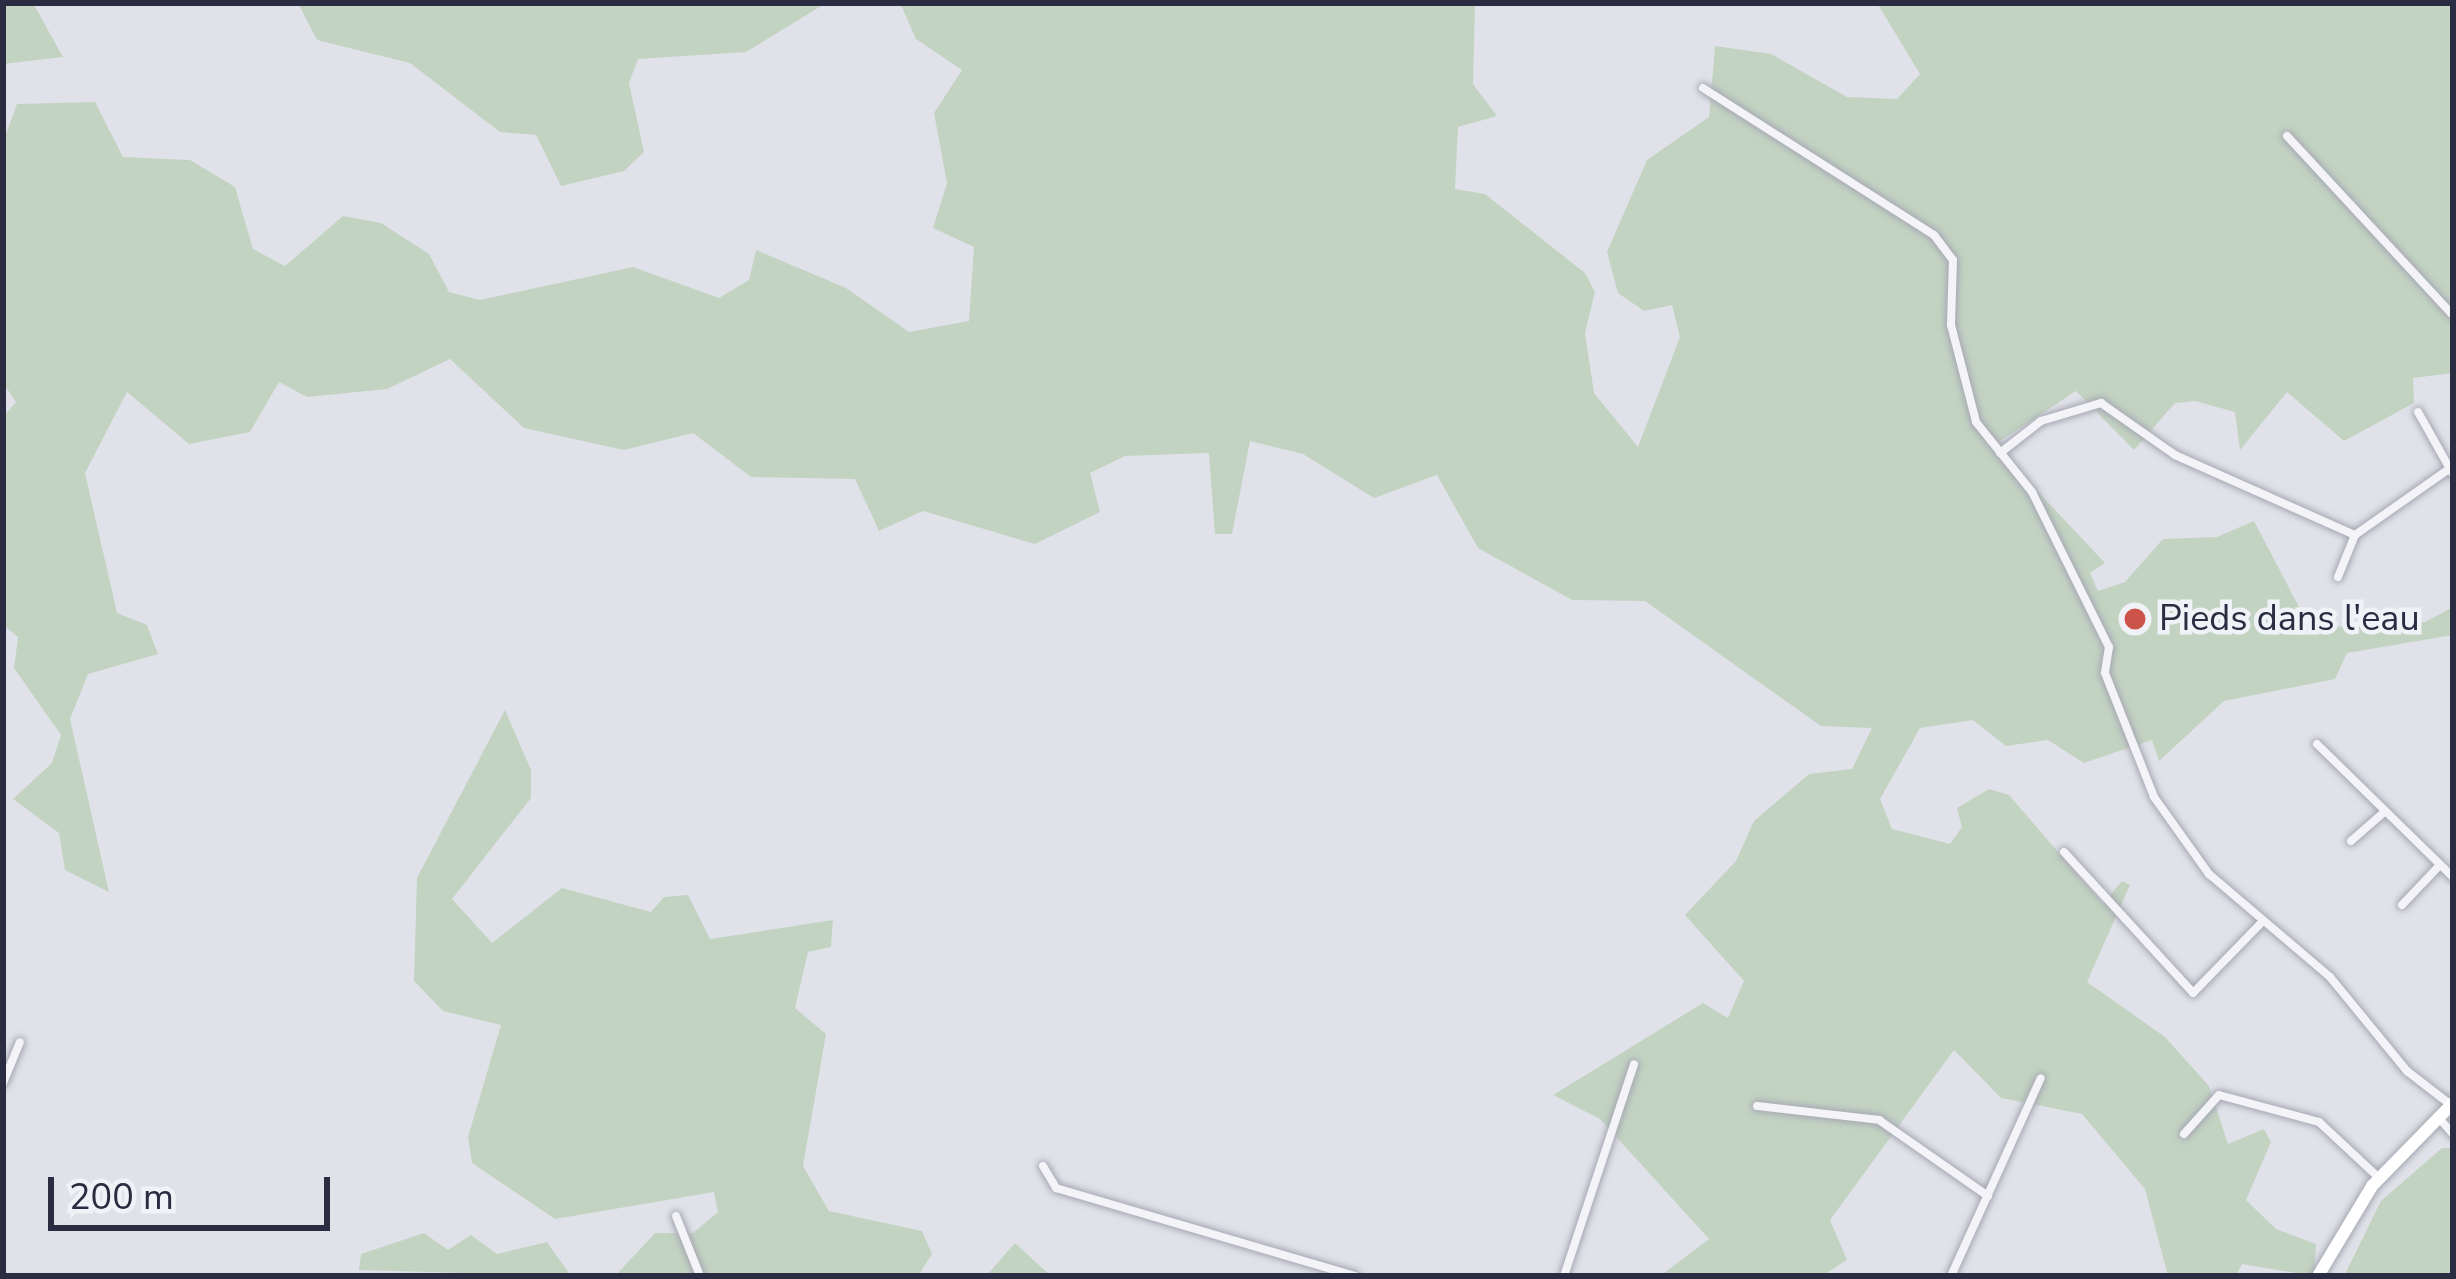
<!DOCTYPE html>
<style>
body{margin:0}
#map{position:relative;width:2456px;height:1279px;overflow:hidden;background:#e1e2e9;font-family:"Nunito Sans",sans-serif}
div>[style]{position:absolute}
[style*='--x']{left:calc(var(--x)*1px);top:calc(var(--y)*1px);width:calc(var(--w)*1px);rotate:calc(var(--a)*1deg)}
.green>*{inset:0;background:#c3d3c2}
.roads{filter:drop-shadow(0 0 3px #a6a8b3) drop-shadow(0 0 3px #a6a8b3)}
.street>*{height:8px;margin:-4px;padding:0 4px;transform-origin:4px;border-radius:4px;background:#f4f4f8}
.secondary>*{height:12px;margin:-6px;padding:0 6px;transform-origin:6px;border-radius:6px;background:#fff}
.dots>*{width:33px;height:33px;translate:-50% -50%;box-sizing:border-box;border:6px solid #f1f2f7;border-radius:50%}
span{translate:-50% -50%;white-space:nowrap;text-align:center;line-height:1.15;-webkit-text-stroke:9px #f1f2f7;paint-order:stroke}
.poi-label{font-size:36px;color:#2a2d41}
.left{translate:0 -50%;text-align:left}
.frame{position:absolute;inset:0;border:6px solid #2a2d41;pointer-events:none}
.scale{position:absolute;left:48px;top:1177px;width:282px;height:54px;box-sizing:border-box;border:6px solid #2a2d41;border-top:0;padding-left:15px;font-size:36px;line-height:42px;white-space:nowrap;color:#2a2d41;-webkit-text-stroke:9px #f1f2f7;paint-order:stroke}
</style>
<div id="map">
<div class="green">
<i style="clip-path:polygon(3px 3px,33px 3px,63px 57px,3px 64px)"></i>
<i style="clip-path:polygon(298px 3px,826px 3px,746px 52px,638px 59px,629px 83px,644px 152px,624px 171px,561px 186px,536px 135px,500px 132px,410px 63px,317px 40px)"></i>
<i style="clip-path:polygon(900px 3px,1475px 3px,1473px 84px,1497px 116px,1458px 127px,1455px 189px,1485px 194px,1585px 273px,1595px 292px,1585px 333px,1594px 393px,1638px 447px,1680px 337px,1672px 305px,1644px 311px,1618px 293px,1607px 252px,1647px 160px,1709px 117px,1715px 46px,1771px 54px,1847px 97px,1897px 99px,1920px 74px,1877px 3px,2453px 3px,2453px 373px,2413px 378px,2414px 403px,2344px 441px,2287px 392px,2240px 450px,2235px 412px,2195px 401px,2175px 403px,2134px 450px,2076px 391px,1994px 445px,2105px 563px,2090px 573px,2098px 591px,2125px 582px,2163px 539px,2217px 537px,2254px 521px,2310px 628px,2425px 622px,2453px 607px,2453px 635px,2347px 653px,2335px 679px,2224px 701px,2159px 761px,2152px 740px,2084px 763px,2048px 740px,2006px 746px,1973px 720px,1920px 728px,1880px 799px,1892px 829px,1950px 844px,1962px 827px,1957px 808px,1989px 789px,2009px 795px,2103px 904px,2122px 881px,2130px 885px,2087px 982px,2165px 1037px,2209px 1086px,2228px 1144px,2264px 1129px,2271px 1142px,2246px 1200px,2276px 1229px,2316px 1244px,2314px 1276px,2242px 1264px,2236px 1276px,2168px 1276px,2145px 1189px,2082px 1114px,2001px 1098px,1954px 1050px,1830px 1220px,1847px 1260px,1822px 1276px,1660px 1276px,1709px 1239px,1600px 1119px,1553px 1095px,1703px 1003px,1728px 1018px,1744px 981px,1685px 915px,1736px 861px,1754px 821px,1809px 774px,1852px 769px,1872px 728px,1821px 726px,1645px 601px,1572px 600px,1478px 548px,1437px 475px,1374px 498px,1303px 454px,1250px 441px,1232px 534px,1215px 534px,1209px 453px,1125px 456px,1090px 473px,1100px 512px,1035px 544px,923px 511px,879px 531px,855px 479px,751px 477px,693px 433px,624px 450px,524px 428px,450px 359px,387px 389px,307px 397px,279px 382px,250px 432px,189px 444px,127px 392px,85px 473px,117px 613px,147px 625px,158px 654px,88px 674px,70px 719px,109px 892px,65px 870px,59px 833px,13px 799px,52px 763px,61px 735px,14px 668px,18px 637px,3px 625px,3px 417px,16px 402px,3px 383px,3px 142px,17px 104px,95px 102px,123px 157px,190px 160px,235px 187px,253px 249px,285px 266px,343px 216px,381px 223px,429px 254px,449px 292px,480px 300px,633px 267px,719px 298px,749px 280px,756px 250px,846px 288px,909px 332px,969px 321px,974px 247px,933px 228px,947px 183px,934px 113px,962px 70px,916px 39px)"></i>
<i style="clip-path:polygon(505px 710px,531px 770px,531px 798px,452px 899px,492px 943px,562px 888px,651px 912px,664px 897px,688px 895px,710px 939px,833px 920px,831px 947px,808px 952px,795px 1008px,826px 1034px,803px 1166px,829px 1211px,922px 1231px,932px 1254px,918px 1276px,615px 1276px,655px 1233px,693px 1233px,718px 1212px,714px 1192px,555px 1219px,472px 1163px,468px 1137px,501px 1025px,443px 1011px,414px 981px,417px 878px)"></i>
<i style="clip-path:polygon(2442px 1148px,2453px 1148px,2453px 1276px,2344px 1276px,2381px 1201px)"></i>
<i style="clip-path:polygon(424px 1233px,448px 1250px,471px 1235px,497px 1254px,547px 1242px,571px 1276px,359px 1270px,361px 1254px)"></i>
<i style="clip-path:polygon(1015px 1243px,1051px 1276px,986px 1276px)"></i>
</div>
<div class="roads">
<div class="street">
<i style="--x:1703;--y:88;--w:274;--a:32.5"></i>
<i style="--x:1934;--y:235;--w:31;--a:53"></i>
<i style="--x:1953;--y:260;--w:65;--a:91.8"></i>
<i style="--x:1951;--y:325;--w:100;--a:75.5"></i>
<i style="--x:1976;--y:422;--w:90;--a:51.3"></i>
<i style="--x:2032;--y:492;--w:173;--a:63.6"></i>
<i style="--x:2109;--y:647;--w:26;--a:99"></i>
<i style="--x:2105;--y:673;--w:133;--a:68.4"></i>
<i style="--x:2154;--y:797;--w:95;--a:54.5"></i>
<i style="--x:2209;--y:874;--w:159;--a:40.4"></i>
<i style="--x:2330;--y:977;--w:122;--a:50.7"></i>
<i style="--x:2407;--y:1071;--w:56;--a:37.7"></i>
<i style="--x:2287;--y:136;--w:244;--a:47.2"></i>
<i style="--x:2418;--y:412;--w:71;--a:60.6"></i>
<i style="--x:2000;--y:453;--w:52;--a:-38"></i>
<i style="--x:2041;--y:421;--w:63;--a:-16.7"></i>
<i style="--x:2101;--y:403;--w:90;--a:35.1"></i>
<i style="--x:2175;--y:455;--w:197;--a:24"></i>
<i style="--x:2338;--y:577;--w:45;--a:-68"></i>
<i style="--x:2355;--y:535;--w:120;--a:-35.1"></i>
<i style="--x:2317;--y:744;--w:190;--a:44.4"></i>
<i style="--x:2351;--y:841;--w:43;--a:-41.2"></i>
<i style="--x:2064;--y:852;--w:191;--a:47.5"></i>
<i style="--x:2193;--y:993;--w:98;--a:-45.8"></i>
<i style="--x:2402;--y:905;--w:55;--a:-46.5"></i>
<i style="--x:3;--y:1083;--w:44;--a:-67.5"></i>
<i style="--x:1757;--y:1106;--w:123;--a:6.5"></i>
<i style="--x:1879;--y:1120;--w:133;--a:34.9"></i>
<i style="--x:2439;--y:1118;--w:21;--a:49"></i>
<i style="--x:2184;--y:1134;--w:52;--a:-48.1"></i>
<i style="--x:2219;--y:1095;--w:104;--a:15.1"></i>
<i style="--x:2319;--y:1122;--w:82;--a:43"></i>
<i style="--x:1043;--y:1166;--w:26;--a:59"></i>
<i style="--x:1056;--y:1188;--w:312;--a:16.4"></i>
<i style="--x:676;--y:1216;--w:65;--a:68.2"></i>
<i style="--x:1564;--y:1276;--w:223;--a:-71.7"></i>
<i style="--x:1951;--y:1276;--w:217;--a:-65.6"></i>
</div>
<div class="secondary">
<i style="--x:2318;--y:1276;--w:105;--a:-59"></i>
<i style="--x:2372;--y:1186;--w:116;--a:-45.7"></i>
</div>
</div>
<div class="dots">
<i style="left:2135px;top:619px;background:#cc5349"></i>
</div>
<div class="poi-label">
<span class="left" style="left:2159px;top:619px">Pieds dans l'eau</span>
</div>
<div class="frame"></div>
<div class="scale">200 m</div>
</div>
